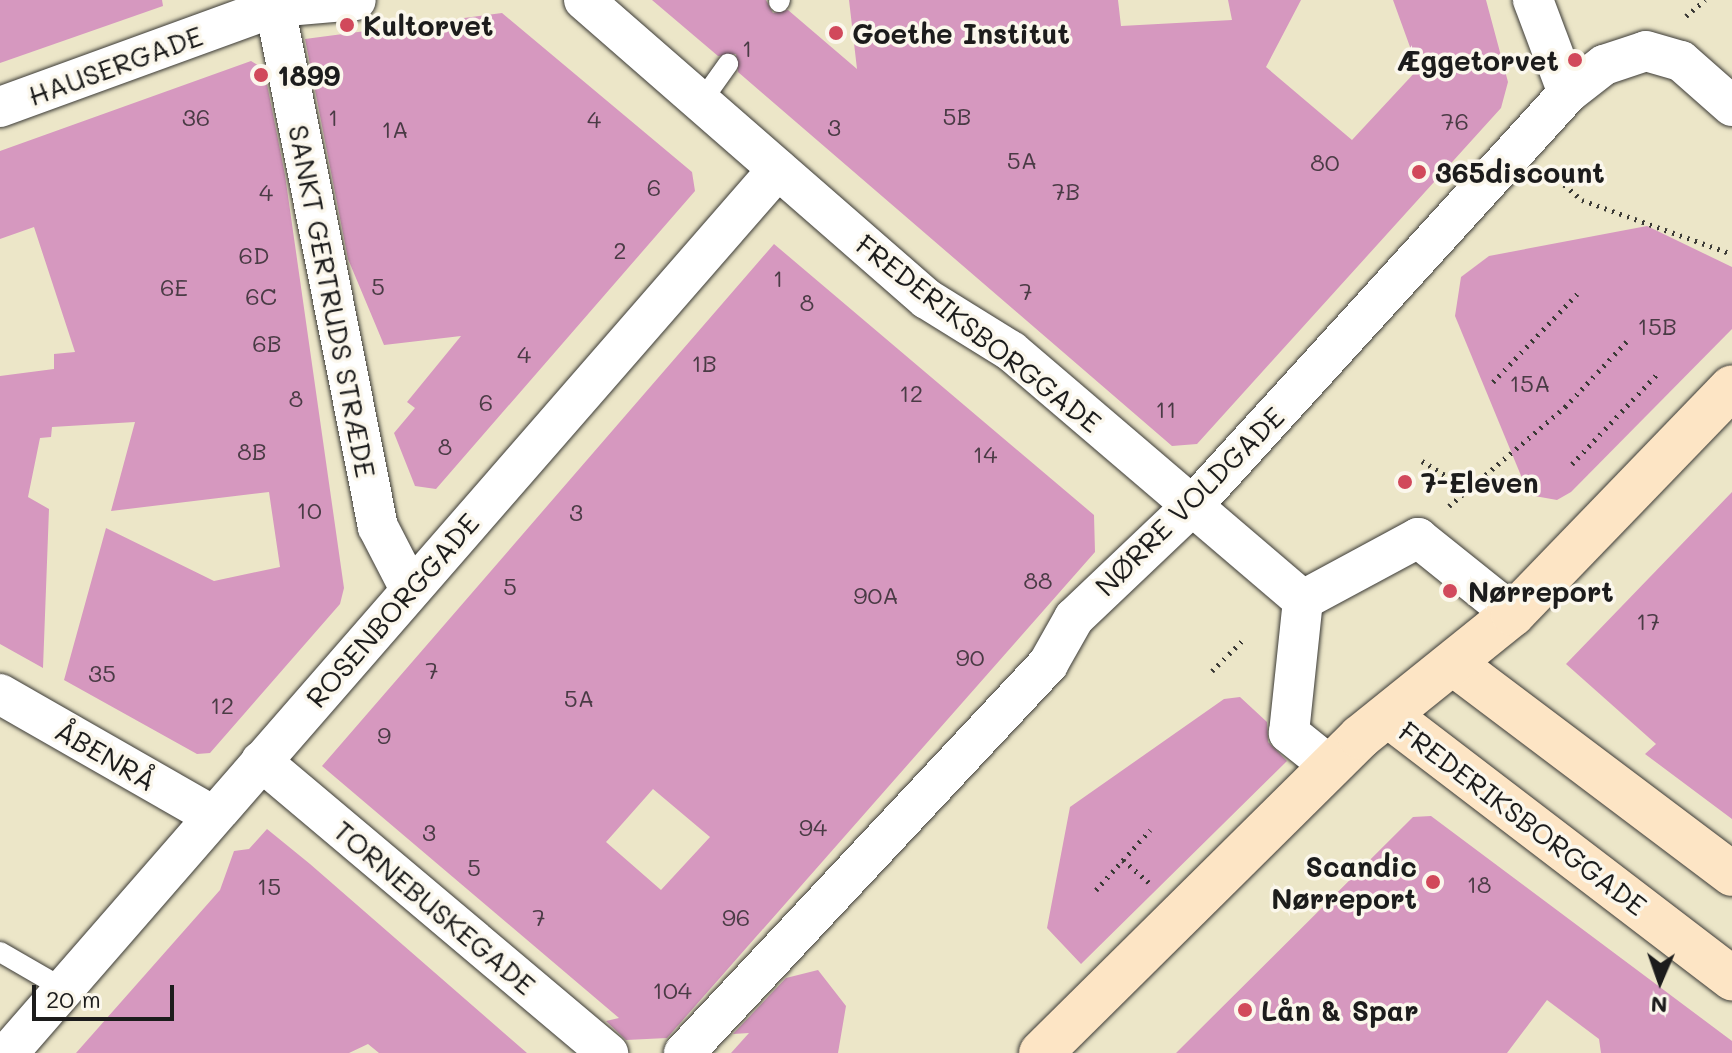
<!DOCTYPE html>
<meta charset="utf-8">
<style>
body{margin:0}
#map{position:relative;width:1732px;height:1053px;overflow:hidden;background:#ece6c8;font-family:Mali,sans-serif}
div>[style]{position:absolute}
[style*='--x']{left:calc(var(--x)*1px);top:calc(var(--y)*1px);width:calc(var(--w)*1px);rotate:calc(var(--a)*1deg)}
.building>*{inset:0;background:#d698bf}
.path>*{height:5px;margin-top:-2.5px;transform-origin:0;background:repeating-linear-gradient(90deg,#3b3a36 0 2px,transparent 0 8px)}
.roads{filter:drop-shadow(0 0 2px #3b3a36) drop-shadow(0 0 2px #3b3a36)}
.lane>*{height:20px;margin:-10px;padding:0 10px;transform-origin:10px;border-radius:10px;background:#fff}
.street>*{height:40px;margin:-20px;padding:0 20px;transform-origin:20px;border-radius:20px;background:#fff}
.secondary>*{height:44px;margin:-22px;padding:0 22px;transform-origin:22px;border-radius:22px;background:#fde5c5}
.dots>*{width:22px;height:22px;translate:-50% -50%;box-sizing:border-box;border:4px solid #fbf7ec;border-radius:50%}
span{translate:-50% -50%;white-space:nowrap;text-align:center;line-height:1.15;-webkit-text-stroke:7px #fbf7ec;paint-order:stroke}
.number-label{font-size:24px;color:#4a3b45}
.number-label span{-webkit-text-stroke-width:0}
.poi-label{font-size:28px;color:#1c1c1c;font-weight:700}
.left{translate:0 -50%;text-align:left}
.right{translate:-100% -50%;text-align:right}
.street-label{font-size:28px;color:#1c1c1c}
.north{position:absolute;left:1620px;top:941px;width:80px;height:80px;-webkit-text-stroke:6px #fbf7ec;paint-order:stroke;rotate:182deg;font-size:22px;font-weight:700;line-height:32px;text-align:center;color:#1c1c1c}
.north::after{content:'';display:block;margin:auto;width:28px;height:36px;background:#1c1c1c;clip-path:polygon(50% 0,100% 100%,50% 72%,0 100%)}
.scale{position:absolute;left:32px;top:985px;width:142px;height:36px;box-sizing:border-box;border:4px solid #1c1c1c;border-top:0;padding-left:10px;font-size:24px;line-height:28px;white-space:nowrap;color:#1c1c1c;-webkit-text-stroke:6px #fbf7ec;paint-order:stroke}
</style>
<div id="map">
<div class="building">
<i style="clip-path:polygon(0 0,162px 0,163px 6px,0 63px)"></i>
<i style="clip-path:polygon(652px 0,766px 0,773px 13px,788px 10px,857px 69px,849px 0,1118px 0,1121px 26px,1232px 20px,1228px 0,1301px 0,1266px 67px,1352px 140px,1418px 69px,1393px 0,1486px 0,1508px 82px,1501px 108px,1197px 444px,1172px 446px,738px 72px,736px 54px,718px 56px)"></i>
<i style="clip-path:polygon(502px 13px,692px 172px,695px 191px,436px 489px,415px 486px,394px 433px,415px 408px,407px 402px,461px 336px,384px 345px,348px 259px,305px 39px)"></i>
<i style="clip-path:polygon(251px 61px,264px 69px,285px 175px,344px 588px,340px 604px,210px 753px,197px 754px,64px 680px,106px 528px,214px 581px,280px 567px,269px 492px,111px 511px,135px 422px,52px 427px,51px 437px,40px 438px,28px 497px,49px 509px,43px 668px,0 644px,0 376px,54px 369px,54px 354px,75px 352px,34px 227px,0 239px,0 151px)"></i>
<i style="clip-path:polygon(1647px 226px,1732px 267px,1732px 329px,1571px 492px,1557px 500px,1529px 495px,1455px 316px,1461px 277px,1489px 256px)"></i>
<i style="clip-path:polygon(evenodd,774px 244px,1094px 515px,1095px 552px,667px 1038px,626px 1040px,606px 1021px,619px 1018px,322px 766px,774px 244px,653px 789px,710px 837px,661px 890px,606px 842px,653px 789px)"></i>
<i style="clip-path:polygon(1732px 492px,1732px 819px,1645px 754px,1656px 744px,1566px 664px)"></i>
<i style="clip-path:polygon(1240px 697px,1267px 722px,1268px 742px,1287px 761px,1081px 964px,1047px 928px,1070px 807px,1224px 699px)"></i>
<i style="clip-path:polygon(1431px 816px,1732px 1041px,1732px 1053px,1601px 1053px,1599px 1039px,1547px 1000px,1507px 1053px,1176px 1053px,1413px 817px)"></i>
<i style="clip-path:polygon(267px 829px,310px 864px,527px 1053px,379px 1053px,368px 1044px,349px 1053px,76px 1053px,220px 890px,234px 851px,249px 849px)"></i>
<i style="clip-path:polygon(818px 970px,846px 1006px,838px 1053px,731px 1053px,749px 1033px,733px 1034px,786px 978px)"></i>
</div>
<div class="path">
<i style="--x:1686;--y:16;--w:25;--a:-40"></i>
<i style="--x:1552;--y:174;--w:40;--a:41"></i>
<i style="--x:1582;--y:200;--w:159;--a:19.8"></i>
<i style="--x:1493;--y:382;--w:122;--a:-46.3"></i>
<i style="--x:1422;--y:461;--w:52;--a:31.5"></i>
<i style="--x:1572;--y:464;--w:127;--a:-46.6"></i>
<i style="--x:1449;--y:506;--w:153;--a:-40.5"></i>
<i style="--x:1565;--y:407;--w:91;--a:-46.8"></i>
<i style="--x:1212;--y:671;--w:42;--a:-45"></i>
<i style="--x:1123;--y:860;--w:35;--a:41"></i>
<i style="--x:1096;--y:890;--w:81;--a:-48"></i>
</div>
<div class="roads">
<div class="lane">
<i style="--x:779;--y:2;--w:2;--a:-63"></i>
<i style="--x:701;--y:102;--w:47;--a:-54.6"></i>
<i style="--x:0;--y:952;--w:74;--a:30"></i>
</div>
<div class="street">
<i style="--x:584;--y:0;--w:455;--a:41.1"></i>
<i style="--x:927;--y:299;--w:99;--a:31.8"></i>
<i style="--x:1011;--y:351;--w:384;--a:40.5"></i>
<i style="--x:1533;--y:0;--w:99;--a:69.4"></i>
<i style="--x:275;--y:7;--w:530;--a:78.8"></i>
<i style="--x:378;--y:527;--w:70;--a:62.7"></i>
<i style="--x:0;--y:107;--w:293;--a:-20"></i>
<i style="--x:275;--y:7;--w:81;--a:-4.9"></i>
<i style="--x:0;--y:694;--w:245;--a:29.8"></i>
<i style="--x:261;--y:761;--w:454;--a:40.1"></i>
<i style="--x:1330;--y:766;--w:53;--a:-141.2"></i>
<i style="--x:1289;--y:733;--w:134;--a:-84"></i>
<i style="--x:1303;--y:600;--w:131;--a:-28.3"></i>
<i style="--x:1418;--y:538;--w:122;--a:38.7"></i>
<i style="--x:8;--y:1053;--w:1172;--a:-48.94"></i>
<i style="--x:684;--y:1053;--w:533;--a:-46.9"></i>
<i style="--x:1048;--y:664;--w:53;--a:-60.5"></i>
<i style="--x:1074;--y:618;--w:164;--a:-43.5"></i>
<i style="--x:1193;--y:505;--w:557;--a:-47.69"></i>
<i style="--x:1568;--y:93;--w:46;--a:-37.9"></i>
<i style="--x:1604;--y:65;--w:44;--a:-18.4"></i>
<i style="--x:1646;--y:51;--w:36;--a:16"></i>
<i style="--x:1681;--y:61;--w:68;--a:41.4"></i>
</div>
<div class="secondary">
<i style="--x:1455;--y:665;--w:347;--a:37"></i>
<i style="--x:1389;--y:716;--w:432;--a:37.4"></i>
<i style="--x:1041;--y:1053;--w:449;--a:-44.7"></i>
<i style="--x:1360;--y:737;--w:196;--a:-38.8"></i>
<i style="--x:1513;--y:614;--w:315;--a:-46"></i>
</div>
</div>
<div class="dots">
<i style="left:347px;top:25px;background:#d1495b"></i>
<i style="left:836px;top:33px;background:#d1495b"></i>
<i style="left:1575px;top:60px;background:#d1495b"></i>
<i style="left:261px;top:75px;background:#d1495b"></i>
<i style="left:1419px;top:172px;background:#d1495b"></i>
<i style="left:1405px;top:482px;background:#d1495b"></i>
<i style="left:1450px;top:591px;background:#d1495b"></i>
<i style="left:1433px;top:882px;background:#d1495b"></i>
<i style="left:1245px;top:1010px;background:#d1495b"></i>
</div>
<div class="number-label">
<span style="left:747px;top:48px">1</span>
<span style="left:957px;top:116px">5B</span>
<span style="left:196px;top:117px">36</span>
<span style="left:333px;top:117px">1</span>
<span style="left:594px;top:119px">4</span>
<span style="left:1455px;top:121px">76</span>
<span style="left:834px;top:127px">3</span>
<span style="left:395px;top:129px">1A</span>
<span style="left:1022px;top:160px">5A</span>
<span style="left:1325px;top:162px">80</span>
<span style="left:654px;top:187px">6</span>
<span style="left:1066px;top:191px">7B</span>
<span style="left:266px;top:192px">4</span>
<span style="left:620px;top:250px">2</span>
<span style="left:254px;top:255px">6D</span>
<span style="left:778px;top:278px">1</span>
<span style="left:378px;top:286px">5</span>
<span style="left:174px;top:287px">6E</span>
<span style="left:1026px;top:291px">7</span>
<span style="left:261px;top:296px">6C</span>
<span style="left:807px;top:302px">8</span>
<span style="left:1657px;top:326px">15B</span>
<span style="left:267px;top:343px">6B</span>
<span style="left:524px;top:354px">4</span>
<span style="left:704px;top:363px">1B</span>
<span style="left:1530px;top:383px">15A</span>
<span style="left:911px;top:393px">12</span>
<span style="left:296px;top:398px">8</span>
<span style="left:486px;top:402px">6</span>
<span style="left:1166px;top:409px">11</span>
<span style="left:445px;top:446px">8</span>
<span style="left:252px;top:451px">8B</span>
<span style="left:985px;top:454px">14</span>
<span style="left:309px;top:510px">10</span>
<span style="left:576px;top:512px">3</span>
<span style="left:1038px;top:580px">88</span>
<span style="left:510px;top:586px">5</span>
<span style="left:876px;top:595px">90A</span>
<span style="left:1648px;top:621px">17</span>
<span style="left:970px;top:657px">90</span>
<span style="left:432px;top:670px">7</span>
<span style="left:102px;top:673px">35</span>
<span style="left:579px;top:698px">5A</span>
<span style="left:222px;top:705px">12</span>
<span style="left:384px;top:735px">9</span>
<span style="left:813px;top:827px">94</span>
<span style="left:429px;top:832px">3</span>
<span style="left:474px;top:867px">5</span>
<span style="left:1479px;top:884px">18</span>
<span style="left:269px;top:886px">15</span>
<span style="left:539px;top:917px">7</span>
<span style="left:736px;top:917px">96</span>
<span style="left:672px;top:990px">104</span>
</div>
<div class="poi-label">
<span class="left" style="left:363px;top:25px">Kultorvet</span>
<span class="left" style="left:852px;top:33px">Goethe Institut</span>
<span class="right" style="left:1559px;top:60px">Æggetorvet</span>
<span class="left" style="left:277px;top:75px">1899</span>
<span class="left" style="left:1435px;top:172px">365discount</span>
<span class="left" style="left:1421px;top:482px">7-Eleven</span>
<span class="left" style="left:1468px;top:591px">Nørreport</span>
<span class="right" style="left:1417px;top:882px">Scandic<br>Nørreport</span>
<span class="left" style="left:1261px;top:1010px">Lån &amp; Spar</span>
</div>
<div class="street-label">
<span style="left:115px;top:65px;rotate:-20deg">HAUSERGADE</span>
<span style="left:333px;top:301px;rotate:79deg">SANKT GERTRUDS STRÆDE</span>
<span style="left:979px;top:333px;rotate:38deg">FREDERIKSBORGGADE</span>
<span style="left:1189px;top:501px;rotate:-45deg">NØRRE VOLDGADE</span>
<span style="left:392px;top:610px;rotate:-49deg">ROSENBORGGADE</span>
<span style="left:106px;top:755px;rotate:30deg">ÅBENRÅ</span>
<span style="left:1523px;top:818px;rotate:37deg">FREDERIKSBORGGADE</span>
<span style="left:435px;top:907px;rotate:40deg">TORNEBUSKEGADE</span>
</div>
<div class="north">N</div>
<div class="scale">20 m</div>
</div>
